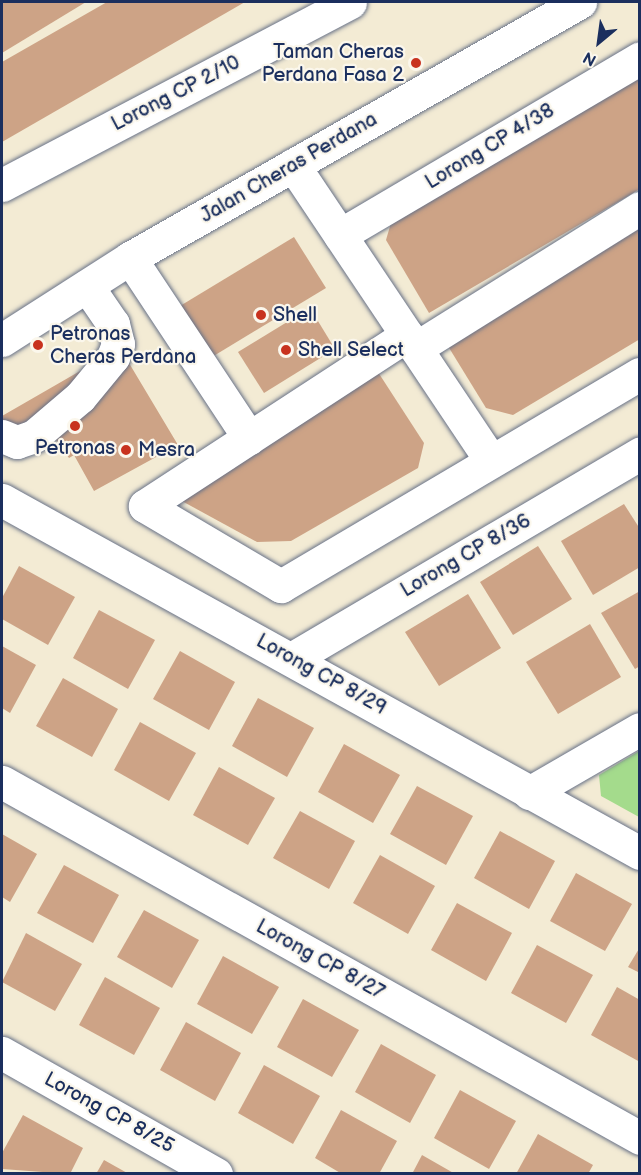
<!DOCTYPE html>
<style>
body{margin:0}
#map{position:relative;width:641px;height:1175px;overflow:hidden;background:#f3ebd4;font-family:"Balsamiq Sans",sans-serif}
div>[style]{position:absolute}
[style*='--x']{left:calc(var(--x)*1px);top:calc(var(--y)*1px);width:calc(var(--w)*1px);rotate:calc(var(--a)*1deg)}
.green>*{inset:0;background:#a4db8c}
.building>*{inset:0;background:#cda386}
.roads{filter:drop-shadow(0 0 2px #677187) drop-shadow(0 0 2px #677187)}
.minor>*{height:33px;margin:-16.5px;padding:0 16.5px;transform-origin:16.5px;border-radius:16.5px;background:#fff}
.dots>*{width:16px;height:16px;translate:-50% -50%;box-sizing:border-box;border:3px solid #fbf7ec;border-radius:50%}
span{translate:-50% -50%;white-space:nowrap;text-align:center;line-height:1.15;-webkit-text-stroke:4.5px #fbf7ec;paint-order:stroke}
.poi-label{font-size:20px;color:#1b2f5e}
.right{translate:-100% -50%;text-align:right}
.left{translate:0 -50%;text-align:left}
.street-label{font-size:20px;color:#1b2f5e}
.frame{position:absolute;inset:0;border:3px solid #1b2f5e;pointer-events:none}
.north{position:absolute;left:569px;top:12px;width:60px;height:60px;-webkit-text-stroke:4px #fbf7ec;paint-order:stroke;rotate:209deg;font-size:16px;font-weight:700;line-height:24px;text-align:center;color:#1b2f5e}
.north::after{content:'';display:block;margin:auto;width:21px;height:27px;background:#1b2f5e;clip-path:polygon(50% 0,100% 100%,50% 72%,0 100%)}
</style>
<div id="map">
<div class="green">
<i style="clip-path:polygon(639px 751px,639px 817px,601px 796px,599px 775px)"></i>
</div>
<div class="building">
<i style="clip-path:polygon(2px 2px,86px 2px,2px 53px)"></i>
<i style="clip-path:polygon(107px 2px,245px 2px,2px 142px,2px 62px)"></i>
<i style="clip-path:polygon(640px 71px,640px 189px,429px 313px,386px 240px,393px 216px)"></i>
<i style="clip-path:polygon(640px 219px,640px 339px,513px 415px,486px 408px,443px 338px)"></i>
<i style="clip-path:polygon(294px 237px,326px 288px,207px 360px,175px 309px)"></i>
<i style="clip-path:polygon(310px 308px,335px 349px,264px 393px,238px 352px)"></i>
<i style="clip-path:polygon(120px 348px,178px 445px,94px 491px,74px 455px,69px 458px,51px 433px,2px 434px,2px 416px)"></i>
<i style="clip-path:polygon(376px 369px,424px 443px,418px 468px,291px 541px,257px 542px,169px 494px)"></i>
<i style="clip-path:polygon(624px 504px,640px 529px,640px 567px,593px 595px,561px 541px)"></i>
<i style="clip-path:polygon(538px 546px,572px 599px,513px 635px,480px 582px)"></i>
<i style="clip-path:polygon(19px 566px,75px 597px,48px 645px,2px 619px,2px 598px)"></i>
<i style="clip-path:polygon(640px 591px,640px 666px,635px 669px,601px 613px)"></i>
<i style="clip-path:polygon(468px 594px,501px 648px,439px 686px,405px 632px)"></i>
<i style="clip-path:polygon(99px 610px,155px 640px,128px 689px,73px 658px)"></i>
<i style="clip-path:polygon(590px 624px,621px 677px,558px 714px,526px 662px)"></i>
<i style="clip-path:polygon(2px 646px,36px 665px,10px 713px,2px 708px)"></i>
<i style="clip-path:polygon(180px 651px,235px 682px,209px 730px,153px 699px)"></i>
<i style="clip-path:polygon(63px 678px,118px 709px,92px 757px,36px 726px)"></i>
<i style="clip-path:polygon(258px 698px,314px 728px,287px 777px,232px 746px)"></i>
<i style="clip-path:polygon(140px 722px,196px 753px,169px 801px,114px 770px)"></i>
<i style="clip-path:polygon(344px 744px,400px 775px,373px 823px,318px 792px)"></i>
<i style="clip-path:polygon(219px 767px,275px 798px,248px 845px,193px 815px)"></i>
<i style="clip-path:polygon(417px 786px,473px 816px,446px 865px,390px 834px)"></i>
<i style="clip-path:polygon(300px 811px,355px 841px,329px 889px,273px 858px)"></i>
<i style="clip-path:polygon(500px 831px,555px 861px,529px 909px,474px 878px)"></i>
<i style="clip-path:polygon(2px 834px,37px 854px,10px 902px,2px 897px)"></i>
<i style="clip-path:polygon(380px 855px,435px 886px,408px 934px,353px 903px)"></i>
<i style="clip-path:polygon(64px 865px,119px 895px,93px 943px,37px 913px)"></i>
<i style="clip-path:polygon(576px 873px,632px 904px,605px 951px,550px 921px)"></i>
<i style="clip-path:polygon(457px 903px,512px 933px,486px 981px,431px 950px)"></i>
<i style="clip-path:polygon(144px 910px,199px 940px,172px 988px,117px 957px)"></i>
<i style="clip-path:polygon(26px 933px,82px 964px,55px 1011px,2px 982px)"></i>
<i style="clip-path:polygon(537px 945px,593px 975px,566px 1023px,511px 993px)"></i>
<i style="clip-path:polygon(640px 947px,640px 973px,628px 967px)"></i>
<i style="clip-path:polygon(223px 956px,279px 987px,252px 1034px,197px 1004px)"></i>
<i style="clip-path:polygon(105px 977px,160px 1008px,134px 1055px,79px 1025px)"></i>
<i style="clip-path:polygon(617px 987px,640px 1000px,640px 1062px,591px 1035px)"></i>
<i style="clip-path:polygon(303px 999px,359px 1030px,332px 1077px,277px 1047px)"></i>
<i style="clip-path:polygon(186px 1022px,241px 1053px,215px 1101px,160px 1070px)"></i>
<i style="clip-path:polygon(381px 1044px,436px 1075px,410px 1123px,355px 1092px)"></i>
<i style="clip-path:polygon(264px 1065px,320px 1096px,293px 1144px,238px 1113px)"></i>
<i style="clip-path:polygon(460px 1090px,516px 1121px,489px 1169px,434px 1138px)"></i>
<i style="clip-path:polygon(341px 1110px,397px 1141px,379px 1174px,342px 1174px,315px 1158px)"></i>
<i style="clip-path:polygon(23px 1115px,83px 1148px,70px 1174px,2px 1169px,2px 1153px)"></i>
<i style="clip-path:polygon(538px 1134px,593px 1165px,588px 1174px,516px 1174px)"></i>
<i style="clip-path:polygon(422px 1155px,450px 1171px,455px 1174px,412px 1174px)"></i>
<i style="clip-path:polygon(104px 1160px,129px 1174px,96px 1174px)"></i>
</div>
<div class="roads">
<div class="minor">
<i style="--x:293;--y:165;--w:354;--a:56.2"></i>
<i style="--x:2;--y:185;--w:393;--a:-27.7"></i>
<i style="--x:340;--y:235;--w:348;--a:-30.5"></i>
<i style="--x:130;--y:258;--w:216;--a:56.5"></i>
<i style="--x:407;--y:335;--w:313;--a:146.9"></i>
<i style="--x:145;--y:506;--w:158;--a:30.5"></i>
<i style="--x:281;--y:586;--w:417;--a:-30.6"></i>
<i style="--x:2;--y:340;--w:152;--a:-32.6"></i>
<i style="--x:130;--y:258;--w:518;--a:-29.64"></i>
<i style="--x:416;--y:348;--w:264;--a:-32"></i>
<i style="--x:2;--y:436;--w:16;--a:22"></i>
<i style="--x:17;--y:442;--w:18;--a:-19"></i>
<i style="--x:34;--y:436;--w:60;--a:-40.3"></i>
<i style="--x:80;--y:397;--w:52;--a:-50.5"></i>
<i style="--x:113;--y:357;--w:14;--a:-69"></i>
<i style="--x:118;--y:344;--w:21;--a:-104"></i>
<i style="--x:113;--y:324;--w:46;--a:-124.4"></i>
<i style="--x:2;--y:500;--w:729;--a:28.96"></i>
<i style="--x:293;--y:658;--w:403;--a:-30.5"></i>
<i style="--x:2;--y:782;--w:731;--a:29.16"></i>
<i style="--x:529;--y:793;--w:128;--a:-30"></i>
<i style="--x:2;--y:1053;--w:246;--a:29.5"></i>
</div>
</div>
<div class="dots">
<i style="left:416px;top:63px;background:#c8321e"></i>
<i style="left:261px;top:315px;background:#c8321e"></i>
<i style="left:38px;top:345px;background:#c8321e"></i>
<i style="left:286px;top:350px;background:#c8321e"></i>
<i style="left:75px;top:426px;background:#c8321e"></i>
<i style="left:126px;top:450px;background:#c8321e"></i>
</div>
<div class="poi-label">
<span class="right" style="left:404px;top:64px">Taman Cheras<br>Perdana Fasa 2</span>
<span class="left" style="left:273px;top:315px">Shell</span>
<span class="left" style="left:50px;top:346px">Petronas<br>Cheras Perdana</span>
<span class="left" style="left:298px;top:350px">Shell Select</span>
<span style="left:75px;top:448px">Petronas</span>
<span class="left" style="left:138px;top:450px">Mesra</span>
</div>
<div class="street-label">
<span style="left:176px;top:94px;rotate:-27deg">Lorong CP 2/10</span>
<span style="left:490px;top:147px;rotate:-31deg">Lorong CP 4/38</span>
<span style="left:289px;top:168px;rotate:-30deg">Jalan Cheras Perdana</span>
<span style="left:466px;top:556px;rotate:-30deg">Lorong CP 8/36</span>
<span style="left:321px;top:675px;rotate:29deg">Lorong CP 8/29</span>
<span style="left:320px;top:960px;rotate:29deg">Lorong CP 8/27</span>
<span style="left:109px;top:1113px;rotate:29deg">Lorong CP 8/25</span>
</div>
<div class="frame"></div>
<div class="north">N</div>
</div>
